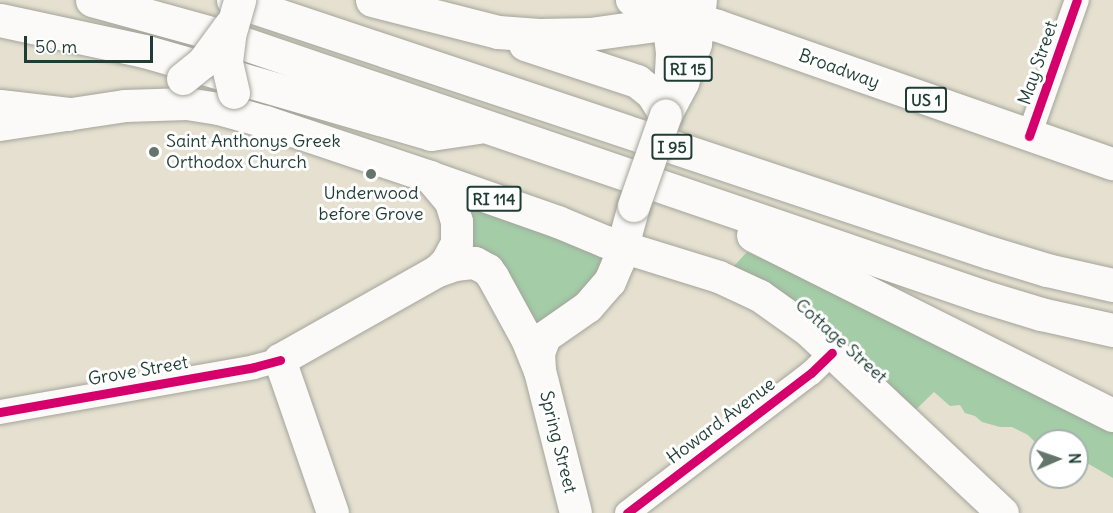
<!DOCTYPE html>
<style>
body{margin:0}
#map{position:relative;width:1113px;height:513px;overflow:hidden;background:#e5e0d0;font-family:Delius,sans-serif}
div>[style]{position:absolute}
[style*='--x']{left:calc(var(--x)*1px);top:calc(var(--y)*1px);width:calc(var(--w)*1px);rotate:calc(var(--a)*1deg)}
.forest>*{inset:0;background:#a3cca7}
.roads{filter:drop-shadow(0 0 2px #a3a49a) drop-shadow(0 0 2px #a3a49a)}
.minor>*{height:24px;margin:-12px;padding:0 12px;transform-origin:12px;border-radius:12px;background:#fbfaf8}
.major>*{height:32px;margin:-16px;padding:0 16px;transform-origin:16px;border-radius:16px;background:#fbfaf8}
.highway>*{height:33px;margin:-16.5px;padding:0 16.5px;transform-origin:16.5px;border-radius:16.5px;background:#fbfaf8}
.bridges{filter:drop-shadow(0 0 2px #a3a49a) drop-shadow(0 0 2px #a3a49a)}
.major-bridge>*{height:32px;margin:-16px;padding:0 16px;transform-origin:16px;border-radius:16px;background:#fbfaf8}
.cycleway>*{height:9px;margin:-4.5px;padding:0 4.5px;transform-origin:4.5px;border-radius:4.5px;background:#d6006c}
.dots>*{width:16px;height:16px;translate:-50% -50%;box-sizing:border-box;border:3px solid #fff;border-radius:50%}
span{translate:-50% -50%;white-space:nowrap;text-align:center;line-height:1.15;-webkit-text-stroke:6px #fff;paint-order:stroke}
.shield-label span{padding:2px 4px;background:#fff;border:2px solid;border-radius:4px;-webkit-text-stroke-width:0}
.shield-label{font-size:16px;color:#1f3d34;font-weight:700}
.street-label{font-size:18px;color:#1f3d34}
.poi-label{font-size:18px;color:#1f3d34}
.left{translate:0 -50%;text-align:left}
.north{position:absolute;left:1029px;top:429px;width:60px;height:60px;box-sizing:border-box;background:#fff;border:2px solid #a5b1ae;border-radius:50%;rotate:88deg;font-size:16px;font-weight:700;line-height:24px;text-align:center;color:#1f3d34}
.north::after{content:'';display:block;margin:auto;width:21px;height:27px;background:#64766b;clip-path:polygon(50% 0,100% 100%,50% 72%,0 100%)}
.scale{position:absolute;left:24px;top:36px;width:129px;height:27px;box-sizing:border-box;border:3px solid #1f3d34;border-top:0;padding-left:8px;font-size:18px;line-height:21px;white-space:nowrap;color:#1f3d34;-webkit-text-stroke:4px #fff;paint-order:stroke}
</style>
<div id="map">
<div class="forest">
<i style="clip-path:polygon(446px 188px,620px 252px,531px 354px,473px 264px)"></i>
<i style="clip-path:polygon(747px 252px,888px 315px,1113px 409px,1113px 478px,1087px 463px,1077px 462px,1077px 441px,1041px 441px,1040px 447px,1028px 435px,1012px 427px,1000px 427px,982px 422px,975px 416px,965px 413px,960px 405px,950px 406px,934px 392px,900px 425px,853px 383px,720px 281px)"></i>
</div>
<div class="roads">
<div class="minor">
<i style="--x:1029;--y:136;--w:144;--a:-70.6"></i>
<i style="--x:0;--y:412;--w:258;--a:-10"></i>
<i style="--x:254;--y:367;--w:27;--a:-15"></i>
<i style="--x:627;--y:513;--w:231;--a:-37.3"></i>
<i style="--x:811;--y:373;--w:29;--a:-44"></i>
</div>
<div class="major">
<i style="--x:632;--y:0;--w:90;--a:16.8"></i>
<i style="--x:718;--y:26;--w:418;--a:19.3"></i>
<i style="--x:667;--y:10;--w:43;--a:83.4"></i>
<i style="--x:672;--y:53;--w:37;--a:93"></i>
<i style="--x:666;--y:115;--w:36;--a:-62"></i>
<i style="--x:683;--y:83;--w:41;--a:-71.6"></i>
<i style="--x:696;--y:44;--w:44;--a:-83.5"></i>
<i style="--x:0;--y:125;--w:126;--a:-8.6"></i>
<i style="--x:125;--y:106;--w:62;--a:-1.8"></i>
<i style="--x:187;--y:104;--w:32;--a:9"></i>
<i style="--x:219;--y:109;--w:49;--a:15.5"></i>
<i style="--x:266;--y:122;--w:173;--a:18.5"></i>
<i style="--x:430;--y:177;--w:136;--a:19.4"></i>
<i style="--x:558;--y:222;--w:52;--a:22.6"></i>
<i style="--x:606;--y:242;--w:118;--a:17.2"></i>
<i style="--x:719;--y:277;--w:45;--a:24.9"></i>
<i style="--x:760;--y:296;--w:60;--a:35.5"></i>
<i style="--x:809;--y:331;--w:266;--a:43.2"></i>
<i style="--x:438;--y:271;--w:18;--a:-19"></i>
<i style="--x:455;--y:265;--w:20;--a:-6"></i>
<i style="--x:475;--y:263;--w:15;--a:28"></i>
<i style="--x:488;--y:270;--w:9;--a:54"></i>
<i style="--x:493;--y:277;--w:71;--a:61.3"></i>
<i style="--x:527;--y:339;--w:35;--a:68"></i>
<i style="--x:540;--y:371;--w:146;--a:75.8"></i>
<i style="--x:540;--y:371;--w:18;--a:-93"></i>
<i style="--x:539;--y:353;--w:17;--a:-69"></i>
<i style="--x:545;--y:337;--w:52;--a:-34.9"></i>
<i style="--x:588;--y:307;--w:33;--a:-49"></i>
<i style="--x:610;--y:282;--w:23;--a:-67"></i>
<i style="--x:619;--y:261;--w:57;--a:-74.7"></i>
<i style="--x:333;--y:513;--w:162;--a:-109.1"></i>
<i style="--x:280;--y:360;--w:181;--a:-29.4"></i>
<i style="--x:438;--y:271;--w:13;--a:-45"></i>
<i style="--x:447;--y:262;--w:21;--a:-62"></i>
<i style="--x:457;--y:243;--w:21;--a:-90"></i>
<i style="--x:457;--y:222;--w:21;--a:-107"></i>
<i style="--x:451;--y:202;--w:33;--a:-130"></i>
</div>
<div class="highway">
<i style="--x:92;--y:0;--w:132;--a:15.4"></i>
<i style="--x:219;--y:35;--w:806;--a:18.88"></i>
<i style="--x:982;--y:296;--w:62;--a:17"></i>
<i style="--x:1041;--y:314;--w:74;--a:12.5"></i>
<i style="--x:233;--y:0;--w:796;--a:18.46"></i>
<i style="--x:988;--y:252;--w:62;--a:17"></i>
<i style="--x:1047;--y:270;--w:68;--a:12.8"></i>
<i style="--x:372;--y:0;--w:130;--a:14.3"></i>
<i style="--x:498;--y:32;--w:41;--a:4.2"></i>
<i style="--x:539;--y:35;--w:51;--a:-1.1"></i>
<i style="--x:590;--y:34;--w:109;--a:-7.9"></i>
<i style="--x:0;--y:20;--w:147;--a:12.1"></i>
<i style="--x:144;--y:51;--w:299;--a:16.1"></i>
<i style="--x:431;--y:134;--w:48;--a:-8.5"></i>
<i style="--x:525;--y:44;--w:118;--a:18.3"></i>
<i style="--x:637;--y:81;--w:19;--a:39"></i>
<i style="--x:652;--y:93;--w:26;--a:58"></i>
<i style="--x:0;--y:106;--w:69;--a:6.6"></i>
<i style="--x:753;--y:235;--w:402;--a:26.6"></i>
</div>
</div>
<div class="bridges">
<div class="major-bridge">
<i style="--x:183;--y:79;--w:26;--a:-39"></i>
<i style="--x:203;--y:63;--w:46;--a:-53.9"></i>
<i style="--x:234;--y:93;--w:32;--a:-103"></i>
<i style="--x:227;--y:62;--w:26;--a:-83"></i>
<i style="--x:230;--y:36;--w:37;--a:-74"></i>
<i style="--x:634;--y:206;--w:96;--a:-70.6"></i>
</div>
</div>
<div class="cycleway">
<i style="--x:1029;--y:136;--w:144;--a:-70.6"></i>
<i style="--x:0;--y:412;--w:258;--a:-10"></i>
<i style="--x:254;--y:367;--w:27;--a:-15"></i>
<i style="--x:627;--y:513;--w:231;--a:-37.3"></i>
<i style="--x:811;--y:373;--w:29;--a:-44"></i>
</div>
<div class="dots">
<i style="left:154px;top:152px;background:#64766b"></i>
<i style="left:371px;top:174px;background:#64766b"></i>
</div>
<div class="shield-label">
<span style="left:688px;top:69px">RI 15</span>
<span style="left:926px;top:100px">US 1</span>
<span style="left:672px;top:147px">I 95</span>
<span style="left:494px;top:199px">RI 114</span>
</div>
<div class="street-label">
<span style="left:1038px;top:63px;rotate:-71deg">May Street</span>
<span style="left:839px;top:69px;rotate:20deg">Broadway</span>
<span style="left:841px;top:341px;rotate:42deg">Cottage Street</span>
<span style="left:138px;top:371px;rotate:-10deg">Grove Street</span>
<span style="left:721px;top:421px;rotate:-37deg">Howard Avenue</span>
<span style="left:558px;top:442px;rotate:76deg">Spring Street</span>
</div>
<div class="poi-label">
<span class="left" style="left:166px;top:152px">Saint Anthonys Greek<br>Orthodox Church</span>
<span style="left:371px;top:204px">Underwood<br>before Grove</span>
</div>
<div class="north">N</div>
<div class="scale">50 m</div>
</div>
